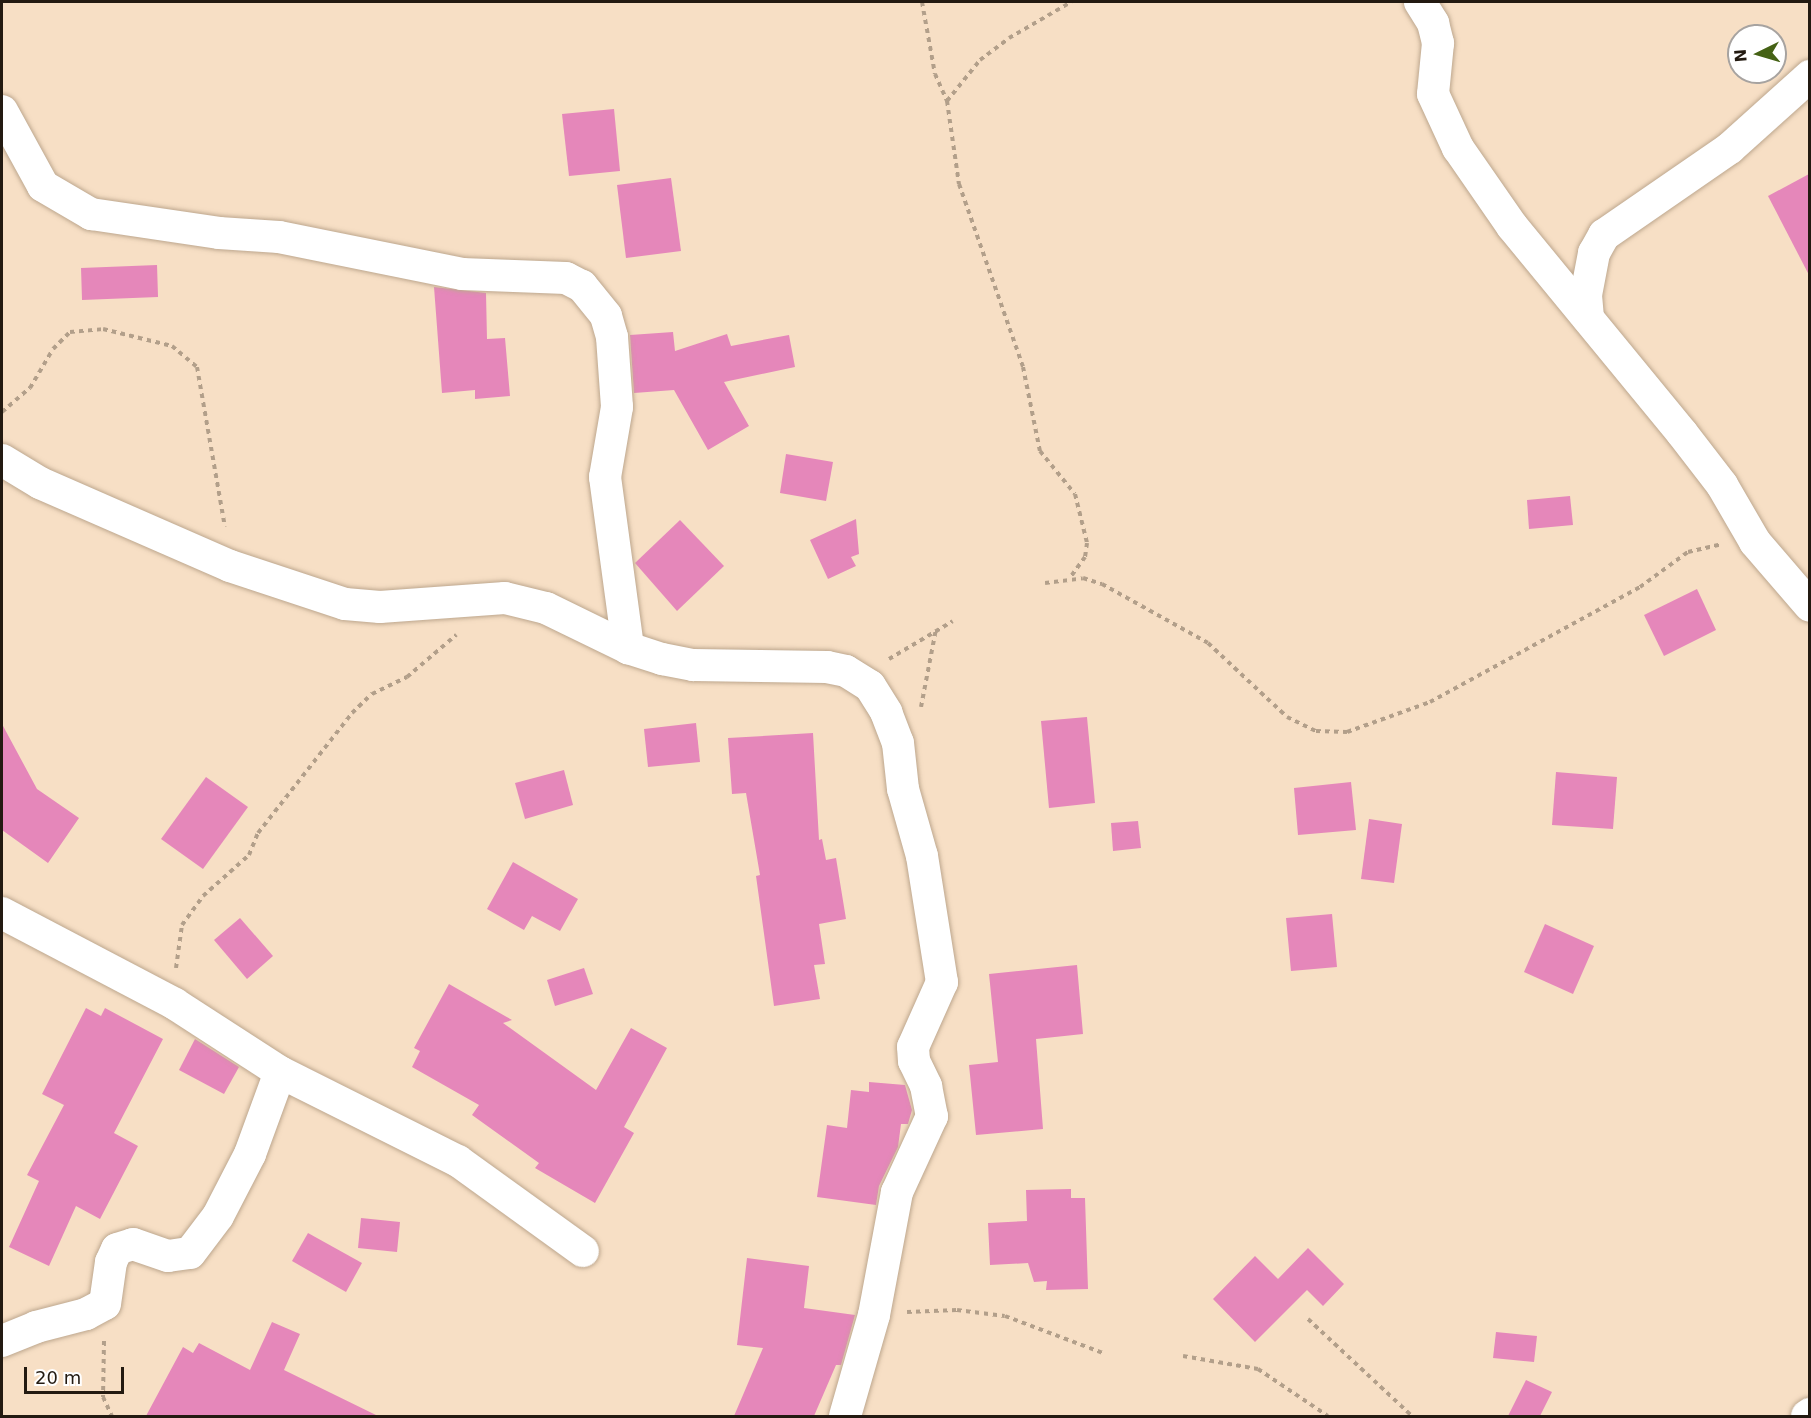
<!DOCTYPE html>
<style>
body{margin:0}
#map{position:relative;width:1811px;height:1418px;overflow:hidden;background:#f7dfc5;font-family:"DejaVu Sans",sans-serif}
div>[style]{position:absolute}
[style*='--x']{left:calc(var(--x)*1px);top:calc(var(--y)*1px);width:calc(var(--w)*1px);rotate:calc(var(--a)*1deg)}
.building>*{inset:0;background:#e587ba}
.path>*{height:4px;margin-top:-2px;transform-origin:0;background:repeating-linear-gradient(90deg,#b29f8a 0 4.5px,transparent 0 9px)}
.roads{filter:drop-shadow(0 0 2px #bda78e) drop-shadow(0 0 2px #bda78e)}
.minor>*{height:32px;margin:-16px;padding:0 16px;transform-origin:16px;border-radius:16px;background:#fff}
span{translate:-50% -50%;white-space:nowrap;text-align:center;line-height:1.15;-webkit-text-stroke:4.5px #fff;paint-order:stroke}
.frame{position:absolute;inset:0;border:3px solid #231a11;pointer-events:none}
.north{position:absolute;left:1727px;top:24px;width:60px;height:60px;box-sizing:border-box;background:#fff;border:2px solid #a7a3a0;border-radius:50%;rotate:265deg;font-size:16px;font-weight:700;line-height:24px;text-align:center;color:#231a11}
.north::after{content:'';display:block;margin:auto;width:21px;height:27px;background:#456215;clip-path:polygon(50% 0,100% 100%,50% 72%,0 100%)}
.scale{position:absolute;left:24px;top:1367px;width:100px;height:27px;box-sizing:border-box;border:3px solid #231a11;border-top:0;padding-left:8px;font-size:18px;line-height:21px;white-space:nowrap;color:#231a11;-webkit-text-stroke:4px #fff;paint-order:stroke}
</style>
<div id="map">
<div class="building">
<i style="clip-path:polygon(614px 109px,620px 171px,569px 176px,562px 114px)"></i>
<i style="clip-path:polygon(1809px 174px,1809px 275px,1768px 196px)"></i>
<i style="clip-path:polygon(671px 178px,681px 251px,626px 258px,617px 185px)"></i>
<i style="clip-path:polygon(157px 265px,158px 297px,82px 300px,81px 268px)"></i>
<i style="clip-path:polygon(434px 287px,486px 293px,487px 339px,505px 338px,510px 396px,475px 399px,475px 390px,442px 393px)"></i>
<i style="clip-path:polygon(673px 332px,675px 351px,727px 334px,731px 346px,789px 335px,795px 367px,724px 382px,749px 426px,708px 450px,674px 390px,634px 393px,630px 335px)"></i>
<i style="clip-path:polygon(786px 454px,833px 462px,826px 501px,780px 493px)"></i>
<i style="clip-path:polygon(1570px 496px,1573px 525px,1529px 529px,1527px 500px)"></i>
<i style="clip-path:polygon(856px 519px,859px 554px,851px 557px,856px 566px,828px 579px,810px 540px)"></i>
<i style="clip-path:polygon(680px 520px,724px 566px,677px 611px,635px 563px)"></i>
<i style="clip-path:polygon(1697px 589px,1716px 630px,1664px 656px,1644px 615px)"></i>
<i style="clip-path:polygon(1087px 717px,1095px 803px,1049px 808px,1041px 721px)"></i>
<i style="clip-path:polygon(696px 723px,700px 762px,648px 767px,644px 729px)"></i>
<i style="clip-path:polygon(2px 724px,37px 789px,79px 818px,48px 863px,2px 830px)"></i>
<i style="clip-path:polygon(813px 733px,819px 840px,822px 839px,826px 860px,836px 858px,846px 919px,819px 924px,825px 964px,814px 965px,820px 999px,774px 1006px,756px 876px,760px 875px,746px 793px,732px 794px,728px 738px)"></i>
<i style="clip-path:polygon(564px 770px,573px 805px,525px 819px,515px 783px)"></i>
<i style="clip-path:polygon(1556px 772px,1617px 777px,1613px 829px,1552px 825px)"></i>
<i style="clip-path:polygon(206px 777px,248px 807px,203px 869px,161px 839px)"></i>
<i style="clip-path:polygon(1351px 782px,1356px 830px,1298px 835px,1294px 788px)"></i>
<i style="clip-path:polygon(1369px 819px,1402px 824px,1394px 883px,1361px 879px)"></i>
<i style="clip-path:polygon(1138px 821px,1141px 848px,1113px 851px,1111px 823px)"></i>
<i style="clip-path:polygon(513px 862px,578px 899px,560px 931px,532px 916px,524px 930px,487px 909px)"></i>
<i style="clip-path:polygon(1332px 914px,1337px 967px,1291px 971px,1286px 918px)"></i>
<i style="clip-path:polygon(240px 918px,273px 956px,247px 979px,214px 940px)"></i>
<i style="clip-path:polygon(1545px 924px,1594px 946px,1573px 994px,1524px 972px)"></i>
<i style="clip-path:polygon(1077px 965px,1083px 1034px,1036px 1039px,1043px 1129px,976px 1135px,969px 1065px,998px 1062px,989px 974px)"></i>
<i style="clip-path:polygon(584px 968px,593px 994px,555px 1006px,547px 980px)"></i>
<i style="clip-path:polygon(449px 984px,512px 1020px,503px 1023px,596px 1090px,631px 1028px,667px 1048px,624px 1127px,634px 1133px,595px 1203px,535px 1168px,539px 1163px,472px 1115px,479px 1105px,412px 1067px,420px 1051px,414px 1048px)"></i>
<i style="clip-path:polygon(86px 1008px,101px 1016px,105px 1008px,163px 1039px,114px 1133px,138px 1146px,100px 1219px,76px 1206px,49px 1266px,9px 1247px,39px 1181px,27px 1175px,64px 1105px,42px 1094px)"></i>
<i style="clip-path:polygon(195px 1039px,239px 1067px,224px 1094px,179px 1070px)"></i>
<i style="clip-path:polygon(869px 1082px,905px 1085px,912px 1110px,908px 1124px,901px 1124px,898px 1147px,879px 1186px,876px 1205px,817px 1197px,827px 1125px,847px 1128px,851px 1090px,869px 1092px)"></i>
<i style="clip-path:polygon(1071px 1189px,1071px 1198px,1085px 1198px,1088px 1289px,1046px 1290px,1047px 1281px,1034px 1282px,1028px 1263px,990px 1265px,988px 1223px,1027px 1221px,1026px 1190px)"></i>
<i style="clip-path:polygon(361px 1218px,400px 1222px,397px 1252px,358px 1248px)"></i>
<i style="clip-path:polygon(308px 1233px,362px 1263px,346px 1292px,292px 1261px)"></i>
<i style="clip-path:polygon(1308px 1248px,1344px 1284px,1323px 1306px,1307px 1290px,1255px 1342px,1213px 1299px,1255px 1256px,1278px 1279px)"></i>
<i style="clip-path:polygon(747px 1258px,809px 1266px,804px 1308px,855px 1315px,841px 1365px,836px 1365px,814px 1416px,734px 1416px,763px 1348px,737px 1345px)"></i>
<i style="clip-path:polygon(272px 1322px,300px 1334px,284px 1370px,378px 1416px,146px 1416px,183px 1347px,193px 1353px,199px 1343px,250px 1370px)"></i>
<i style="clip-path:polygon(1496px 1332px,1537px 1336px,1534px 1362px,1493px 1358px)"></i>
<i style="clip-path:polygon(1526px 1380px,1552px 1392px,1540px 1416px,1508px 1416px)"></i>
</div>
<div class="path">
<i style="--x:922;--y:2;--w:73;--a:79.8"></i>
<i style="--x:935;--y:74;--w:30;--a:66"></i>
<i style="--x:947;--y:101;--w:84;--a:81.8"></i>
<i style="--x:959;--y:184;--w:194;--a:70.7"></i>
<i style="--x:1023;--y:367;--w:86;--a:78.6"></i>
<i style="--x:1040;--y:451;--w:55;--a:50.9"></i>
<i style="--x:1075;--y:494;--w:50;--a:76.2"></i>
<i style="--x:1087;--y:543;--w:14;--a:98"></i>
<i style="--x:1085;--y:557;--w:26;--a:126"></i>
<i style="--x:947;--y:101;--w:53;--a:-51.2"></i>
<i style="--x:980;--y:60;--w:36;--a:-37"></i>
<i style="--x:1009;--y:38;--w:72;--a:-30.1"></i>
<i style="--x:2;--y:412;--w:37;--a:-41"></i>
<i style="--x:30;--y:388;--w:45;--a:-59.5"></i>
<i style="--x:53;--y:349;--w:24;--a:-45"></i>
<i style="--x:70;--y:332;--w:33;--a:-5"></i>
<i style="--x:103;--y:329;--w:71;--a:13.8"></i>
<i style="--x:172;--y:346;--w:33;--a:40"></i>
<i style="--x:197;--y:367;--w:162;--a:80.1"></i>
<i style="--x:1045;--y:583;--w:38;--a:-7"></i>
<i style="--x:1083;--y:578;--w:20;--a:18"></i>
<i style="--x:1102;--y:584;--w:121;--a:29.1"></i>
<i style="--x:1208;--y:643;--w:108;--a:43.1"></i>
<i style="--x:1287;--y:717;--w:32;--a:26"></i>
<i style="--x:1316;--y:731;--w:31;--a:2"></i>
<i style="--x:1347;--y:732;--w:88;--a:-19.9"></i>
<i style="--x:1430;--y:702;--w:239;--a:-28.7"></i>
<i style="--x:1640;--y:587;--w:59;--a:-36.1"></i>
<i style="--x:1688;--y:552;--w:32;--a:-13"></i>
<i style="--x:889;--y:659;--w:74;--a:-30.7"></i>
<i style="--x:921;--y:707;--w:79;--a:-79.1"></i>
<i style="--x:176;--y:968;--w:43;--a:-82.1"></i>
<i style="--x:182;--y:925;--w:36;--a:-54"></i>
<i style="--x:203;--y:896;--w:62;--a:-41.7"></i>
<i style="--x:249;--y:855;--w:24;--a:-68"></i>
<i style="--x:258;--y:833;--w:152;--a:-51.9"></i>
<i style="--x:352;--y:713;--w:28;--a:-44"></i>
<i style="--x:372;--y:694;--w:39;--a:-26"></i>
<i style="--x:407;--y:677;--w:65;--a:-40.6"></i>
<i style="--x:907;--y:1312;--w:50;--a:-2.3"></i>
<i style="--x:957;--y:1310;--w:48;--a:7.1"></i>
<i style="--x:1005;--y:1316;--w:105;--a:20.7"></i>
<i style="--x:1308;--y:1319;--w:142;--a:43"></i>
<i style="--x:104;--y:1341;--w:56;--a:91"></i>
<i style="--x:103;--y:1397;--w:21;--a:65"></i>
<i style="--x:1183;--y:1356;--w:76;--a:9.8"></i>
<i style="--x:1258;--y:1369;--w:84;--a:33.9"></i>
</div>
<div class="roads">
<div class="minor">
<i style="--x:1420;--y:2;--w:25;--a:58"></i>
<i style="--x:1433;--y:23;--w:21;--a:76"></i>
<i style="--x:1438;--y:43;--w:51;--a:95.6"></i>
<i style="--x:1433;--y:94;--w:60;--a:65.2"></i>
<i style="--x:1458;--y:148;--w:95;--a:55.3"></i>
<i style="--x:1512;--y:226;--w:268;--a:50.6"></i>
<i style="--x:1682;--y:433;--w:66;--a:52.4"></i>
<i style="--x:1722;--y:485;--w:66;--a:59.9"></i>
<i style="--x:1755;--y:542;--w:84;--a:49.3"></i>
<i style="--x:2;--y:111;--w:85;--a:61.3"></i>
<i style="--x:43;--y:186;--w:56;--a:30.3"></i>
<i style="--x:91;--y:214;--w:129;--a:8.4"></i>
<i style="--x:219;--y:233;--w:60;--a:3.8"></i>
<i style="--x:279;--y:237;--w:187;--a:11.4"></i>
<i style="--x:462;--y:274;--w:104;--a:2.2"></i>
<i style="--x:566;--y:278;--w:18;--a:27"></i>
<i style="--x:582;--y:286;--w:38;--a:51"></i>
<i style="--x:606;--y:316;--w:22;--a:74"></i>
<i style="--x:612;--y:337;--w:70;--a:85.9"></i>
<i style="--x:617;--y:407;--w:71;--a:99.7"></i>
<i style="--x:605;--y:477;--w:173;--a:82.3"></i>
<i style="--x:1588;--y:318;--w:23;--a:-95"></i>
<i style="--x:1586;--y:295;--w:43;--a:-79.2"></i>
<i style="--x:1594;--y:253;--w:21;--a:-61"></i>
<i style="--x:1604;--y:235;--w:153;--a:-34.6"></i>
<i style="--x:1730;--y:148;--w:108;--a:-42"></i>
<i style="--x:2;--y:460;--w:44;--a:31.2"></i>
<i style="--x:40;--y:483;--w:207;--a:23.6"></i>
<i style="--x:230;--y:566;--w:121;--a:18.3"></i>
<i style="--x:345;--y:604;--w:35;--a:5"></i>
<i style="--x:380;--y:607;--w:125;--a:-4.1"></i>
<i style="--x:505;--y:598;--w:42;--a:13.7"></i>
<i style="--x:546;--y:608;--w:91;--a:26"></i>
<i style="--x:628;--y:648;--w:36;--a:18"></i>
<i style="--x:662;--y:659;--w:32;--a:11"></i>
<i style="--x:693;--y:665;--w:134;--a:0.9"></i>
<i style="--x:827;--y:667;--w:19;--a:12"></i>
<i style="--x:846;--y:671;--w:28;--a:32"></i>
<i style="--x:870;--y:686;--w:31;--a:58"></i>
<i style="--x:886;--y:712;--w:33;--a:69"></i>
<i style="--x:898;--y:743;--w:46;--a:83.8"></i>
<i style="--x:903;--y:789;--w:70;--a:74.2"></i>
<i style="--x:922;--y:856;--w:128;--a:81"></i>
<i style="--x:942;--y:982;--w:71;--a:114"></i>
<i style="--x:913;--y:1047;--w:14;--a:86"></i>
<i style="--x:914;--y:1061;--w:28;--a:64"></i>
<i style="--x:926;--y:1086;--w:31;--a:79"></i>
<i style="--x:932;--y:1116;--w:84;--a:114.7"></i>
<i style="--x:897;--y:1192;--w:125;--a:100.6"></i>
<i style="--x:874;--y:1315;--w:105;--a:106"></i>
<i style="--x:2;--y:913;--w:195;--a:27.7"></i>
<i style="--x:175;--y:1004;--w:125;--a:32.9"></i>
<i style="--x:280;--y:1072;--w:199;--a:26.6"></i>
<i style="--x:458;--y:1161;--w:154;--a:35.8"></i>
<i style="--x:2;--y:1341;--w:37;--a:-22"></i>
<i style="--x:36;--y:1327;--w:52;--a:-14.6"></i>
<i style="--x:86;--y:1314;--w:21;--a:-28"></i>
<i style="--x:105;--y:1304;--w:42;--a:-81.9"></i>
<i style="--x:111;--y:1262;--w:14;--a:-65"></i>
<i style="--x:117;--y:1249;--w:17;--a:-17"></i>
<i style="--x:133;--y:1244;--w:37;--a:19"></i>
<i style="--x:168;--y:1256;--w:22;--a:-8"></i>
<i style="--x:190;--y:1253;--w:46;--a:-52.9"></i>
<i style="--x:218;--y:1216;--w:70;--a:-62.7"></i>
<i style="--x:250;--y:1154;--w:87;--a:-69.9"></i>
<i style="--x:1807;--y:1416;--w:4;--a:-34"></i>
</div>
</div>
<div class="frame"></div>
<div class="north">N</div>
<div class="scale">20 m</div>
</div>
